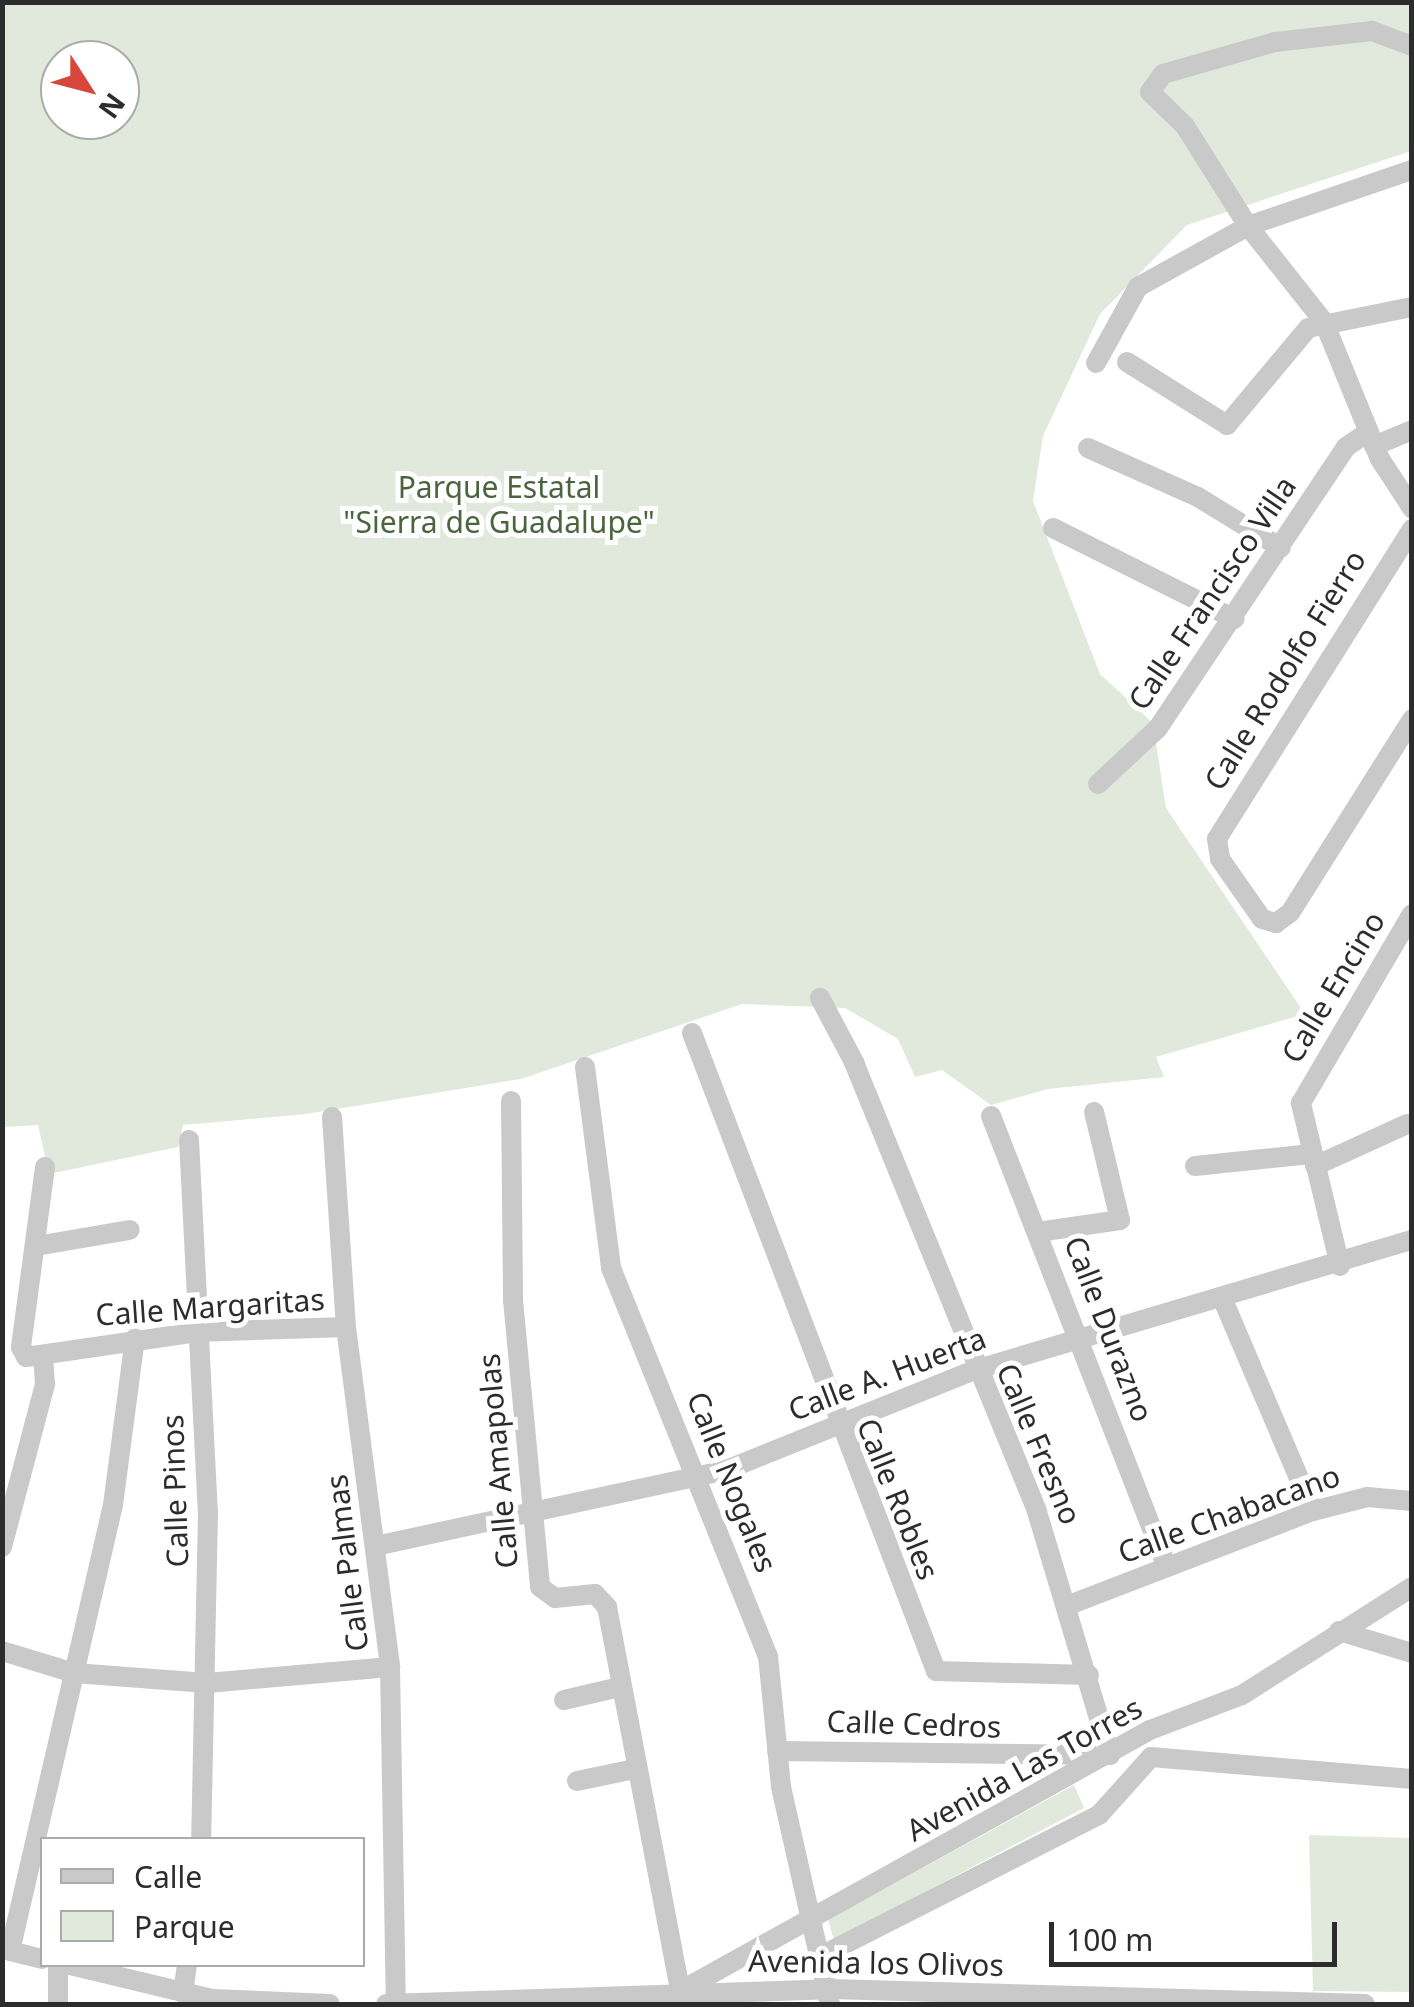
<!DOCTYPE html>
<style>
body{margin:0}
#map{position:relative;width:1414px;height:2007px;overflow:hidden;background:#fff;font-family:"Noto Sans",sans-serif}
div>[style]{position:absolute}
[style*='--x']{left:calc(var(--x)*1px);top:calc(var(--y)*1px);width:calc(var(--w)*1px);rotate:calc(var(--a)*1deg)}
.green>*{inset:0;background:#e0e9db}
.minor>*{height:20px;margin:-10px;padding:0 10px;transform-origin:10px;border-radius:10px;background:#c9c9c9}
span{translate:-50% -50%;white-space:nowrap;text-align:center;line-height:1.15;-webkit-text-stroke:10px #fff;paint-order:stroke}
.park-label{font-size:30px;color:#4a643e}
.street-label{font-size:30px;color:#2c2c2c}
.frame{position:absolute;inset:0;border:5px solid #2c2c2c;pointer-events:none}
.legend{position:absolute;left:40px;top:1837px;width:325px;height:130px;box-sizing:border-box;background:#fff;border:2px solid #ababab;margin:0;padding:12px 18px;list-style:none;font-size:30px;color:#2c2c2c}
.legend li{display:flex;align-items:center;gap:20px;height:50px}
.legend b{width:50px;border:2px solid #ababab}
.north{position:absolute;left:40px;top:40px;width:100px;height:100px;box-sizing:border-box;background:#fff;border:2px solid #ababab;border-radius:50%;rotate:126deg;font-size:28px;font-weight:700;line-height:40px;text-align:center;color:#2c2c2c}
.north::after{content:'';display:block;margin:auto;width:35px;height:45px;background:#d7473b;clip-path:polygon(50% 0,100% 100%,50% 72%,0 100%)}
.scale{position:absolute;left:1049px;top:1922px;width:288px;height:45px;box-sizing:border-box;border:5px solid #2c2c2c;border-top:0;padding-left:12px;font-size:30px;line-height:35px;white-space:nowrap;color:#2c2c2c;-webkit-text-stroke:8px #fff;paint-order:stroke}
</style>
<div id="map">
<div class="green">
<i style="clip-path:polygon(evenodd,3px 3px,1411px 3px,1411px 151px,1187px 225px,1100px 314px,1043px 436px,1033px 501px,1100px 674px,1153px 723px,1166px 808px,1305px 1014px,1156px 1057px,1164px 1077px,1048px 1089px,991px 1105px,942px 1070px,915px 1077px,898px 1039px,845px 1008px,742px 1004px,521px 1079px,306px 1114px,183px 1125px,178px 1147px,49px 1174px,38px 1125px,3px 1127px,3px 3px,60px 60px,120px 60px,120px 120px,60px 120px,60px 60px)"></i>
<i style="clip-path:polygon(1074px 1785px,1084px 1808px,834px 1940px,828px 1920px)"></i>
<i style="clip-path:polygon(1309px 1835px,1411px 1838px,1411px 1992px,1313px 1991px)"></i>
</div>
<div class="minor">
<i style="--x:1412;--y:46;--w:43;--a:-159.4"></i>
<i style="--x:1372;--y:31;--w:98;--a:173.5"></i>
<i style="--x:1275;--y:42;--w:116;--a:164.1"></i>
<i style="--x:1163;--y:74;--w:22;--a:126"></i>
<i style="--x:1150;--y:92;--w:49;--a:44.2"></i>
<i style="--x:1185;--y:126;--w:118;--a:57.8"></i>
<i style="--x:1248;--y:226;--w:122;--a:51.6"></i>
<i style="--x:1324;--y:322;--w:148;--a:67.8"></i>
<i style="--x:1380;--y:459;--w:59;--a:56.9"></i>
<i style="--x:1127;--y:362;--w:118;--a:32.2"></i>
<i style="--x:1227;--y:425;--w:126;--a:-50.1"></i>
<i style="--x:1308;--y:328;--w:106;--a:-11.4"></i>
<i style="--x:1096;--y:363;--w:87;--a:-61.1"></i>
<i style="--x:1138;--y:287;--w:126;--a:-29"></i>
<i style="--x:1248;--y:226;--w:173;--a:-18.9"></i>
<i style="--x:1374;--y:446;--w:41;--a:-22.8"></i>
<i style="--x:1088;--y:448;--w:120;--a:24"></i>
<i style="--x:1198;--y:497;--w:97;--a:31.6"></i>
<i style="--x:1053;--y:528;--w:203;--a:26.6"></i>
<i style="--x:1412;--y:529;--w:366;--a:122.2"></i>
<i style="--x:1217;--y:839;--w:20;--a:81"></i>
<i style="--x:1220;--y:859;--w:73;--a:55"></i>
<i style="--x:1262;--y:919;--w:15;--a:16"></i>
<i style="--x:1276;--y:923;--w:17;--a:-36"></i>
<i style="--x:1290;--y:913;--w:229;--a:-57.8"></i>
<i style="--x:1098;--y:784;--w:82;--a:-43"></i>
<i style="--x:1158;--y:728;--w:338;--a:-56.2"></i>
<i style="--x:1346;--y:447;--w:27;--a:-34"></i>
<i style="--x:692;--y:1033;--w:683;--a:69.07"></i>
<i style="--x:936;--y:1671;--w:153;--a:1.5"></i>
<i style="--x:585;--y:1067;--w:203;--a:82.6"></i>
<i style="--x:611;--y:1268;--w:419;--a:68"></i>
<i style="--x:768;--y:1656;--w:132;--a:84.3"></i>
<i style="--x:781;--y:1787;--w:222;--a:77.3"></i>
<i style="--x:511;--y:1101;--w:199;--a:89.4"></i>
<i style="--x:513;--y:1300;--w:288;--a:84.6"></i>
<i style="--x:540;--y:1587;--w:19;--a:36"></i>
<i style="--x:555;--y:1598;--w:40;--a:-5.7"></i>
<i style="--x:595;--y:1594;--w:18;--a:47"></i>
<i style="--x:607;--y:1607;--w:391;--a:79.2"></i>
<i style="--x:991;--y:1116;--w:484;--a:68.7"></i>
<i style="--x:332;--y:1117;--w:210;--a:86.2"></i>
<i style="--x:346;--y:1327;--w:343;--a:82.6"></i>
<i style="--x:390;--y:1667;--w:337;--a:89"></i>
<i style="--x:189;--y:1140;--w:372;--a:87.1"></i>
<i style="--x:208;--y:1512;--w:328;--a:91.2"></i>
<i style="--x:1195;--y:1166;--w:117;--a:-5.9"></i>
<i style="--x:1315;--y:1166;--w:101;--a:-24.5"></i>
<i style="--x:45;--y:1167;--w:182;--a:97.6"></i>
<i style="--x:21;--y:1347;--w:11;--a:63"></i>
<i style="--x:26;--y:1357;--w:173;--a:-8.3"></i>
<i style="--x:197;--y:1332;--w:149;--a:-1.9"></i>
<i style="--x:1038;--y:1232;--w:83;--a:-8.3"></i>
<i style="--x:1120;--y:1220;--w:111;--a:-103.5"></i>
<i style="--x:36;--y:1246;--w:95;--a:-9.7"></i>
<i style="--x:1340;--y:1266;--w:168;--a:-103.5"></i>
<i style="--x:1301;--y:1103;--w:219;--a:-59.6"></i>
<i style="--x:1223;--y:1300;--w:229;--a:66.9"></i>
<i style="--x:380;--y:1545;--w:354;--a:-12.2"></i>
<i style="--x:726;--y:1470;--w:268;--a:-21.9"></i>
<i style="--x:975;--y:1370;--w:456;--a:-16.6"></i>
<i style="--x:2;--y:1547;--w:169;--a:-75.2"></i>
<i style="--x:45;--y:1384;--w:28;--a:-94"></i>
<i style="--x:1069;--y:1605;--w:261;--a:-21.1"></i>
<i style="--x:1313;--y:1511;--w:56;--a:-14.5"></i>
<i style="--x:1367;--y:1497;--w:45;--a:5.1"></i>
<i style="--x:1339;--y:1631;--w:76;--a:16.8"></i>
<i style="--x:2;--y:1651;--w:75;--a:17"></i>
<i style="--x:74;--y:1673;--w:133;--a:4.3"></i>
<i style="--x:207;--y:1683;--w:184;--a:-5"></i>
<i style="--x:564;--y:1700;--w:57;--a:-13.1"></i>
<i style="--x:777;--y:1751;--w:333;--a:0.7"></i>
<i style="--x:1110;--y:1755;--w:255;--a:-106.7"></i>
<i style="--x:1037;--y:1511;--w:483;--a:-112.2"></i>
<i style="--x:855;--y:1064;--w:75;--a:-117.9"></i>
<i style="--x:577;--y:1781;--w:59;--a:-11.7"></i>
<i style="--x:2;--y:1949;--w:41;--a:14"></i>
<i style="--x:10;--y:1951;--w:458;--a:-77"></i>
<i style="--x:113;--y:1505;--w:168;--a:-82.5"></i>
<i style="--x:823;--y:1955;--w:309;--a:-26.9"></i>
<i style="--x:1099;--y:1815;--w:78;--a:-48.1"></i>
<i style="--x:1151;--y:1757;--w:262;--a:4.8"></i>
<i style="--x:66;--y:1964;--w:150;--a:13.5"></i>
<i style="--x:212;--y:1999;--w:118;--a:2.4"></i>
<i style="--x:684;--y:1989;--w:533;--a:-29.07"></i>
<i style="--x:1150;--y:1730;--w:98;--a:-20.8"></i>
<i style="--x:1242;--y:1695;--w:201;--a:-32.4"></i>
<i style="--x:183;--y:1993;--w:29;--a:-82"></i>
<i style="--x:58;--y:2004;--w:40;--a:-90"></i>
<i style="--x:386;--y:2004;--w:444;--a:-1.9"></i>
<i style="--x:830;--y:1989;--w:535;--a:1.61"></i>
</div>
<div class="park-label">
<span style="left:499px;top:504px">Parque Estatal<br>"Sierra de Guadalupe"</span>
</div>
<div class="street-label">
<span style="left:1212px;top:593px;rotate:-56deg">Calle Francisco Villa</span>
<span style="left:1285px;top:670px;rotate:-58deg">Calle Rodolfo Fierro</span>
<span style="left:1333px;top:987px;rotate:-59deg">Calle Encino</span>
<span style="left:210px;top:1307px;rotate:-4deg">Calle Margaritas</span>
<span style="left:1109px;top:1329px;rotate:69deg">Calle Durazno</span>
<span style="left:887px;top:1374px;rotate:-21deg">Calle A. Huerta</span>
<span style="left:1039px;top:1444px;rotate:67deg">Calle Fresno</span>
<span style="left:498px;top:1461px;rotate:-95deg">Calle Amapolas</span>
<span style="left:732px;top:1482px;rotate:68deg">Calle Nogales</span>
<span style="left:175px;top:1491px;rotate:-92deg">Calle Pinos</span>
<span style="left:898px;top:1499px;rotate:68deg">Calle Robles</span>
<span style="left:1229px;top:1514px;rotate:-20deg">Calle Chabacano</span>
<span style="left:347px;top:1563px;rotate:-97deg">Calle Palmas</span>
<span style="left:914px;top:1724px;rotate:2deg">Calle Cedros</span>
<span style="left:1024px;top:1769px;rotate:-29deg">Avenida Las Torres</span>
<span style="left:876px;top:1963px;rotate:1deg">Avenida los Olivos</span>
</div>
<div class="frame"></div>
<ul class="legend">
<li><b style="height:12px;background:#c9c9c9"></b>Calle</li>
<li><b style="height:28px;background:#e0e9db"></b>Parque</li>
</ul>
<div class="north">N</div>
<div class="scale">100 m</div>
</div>
